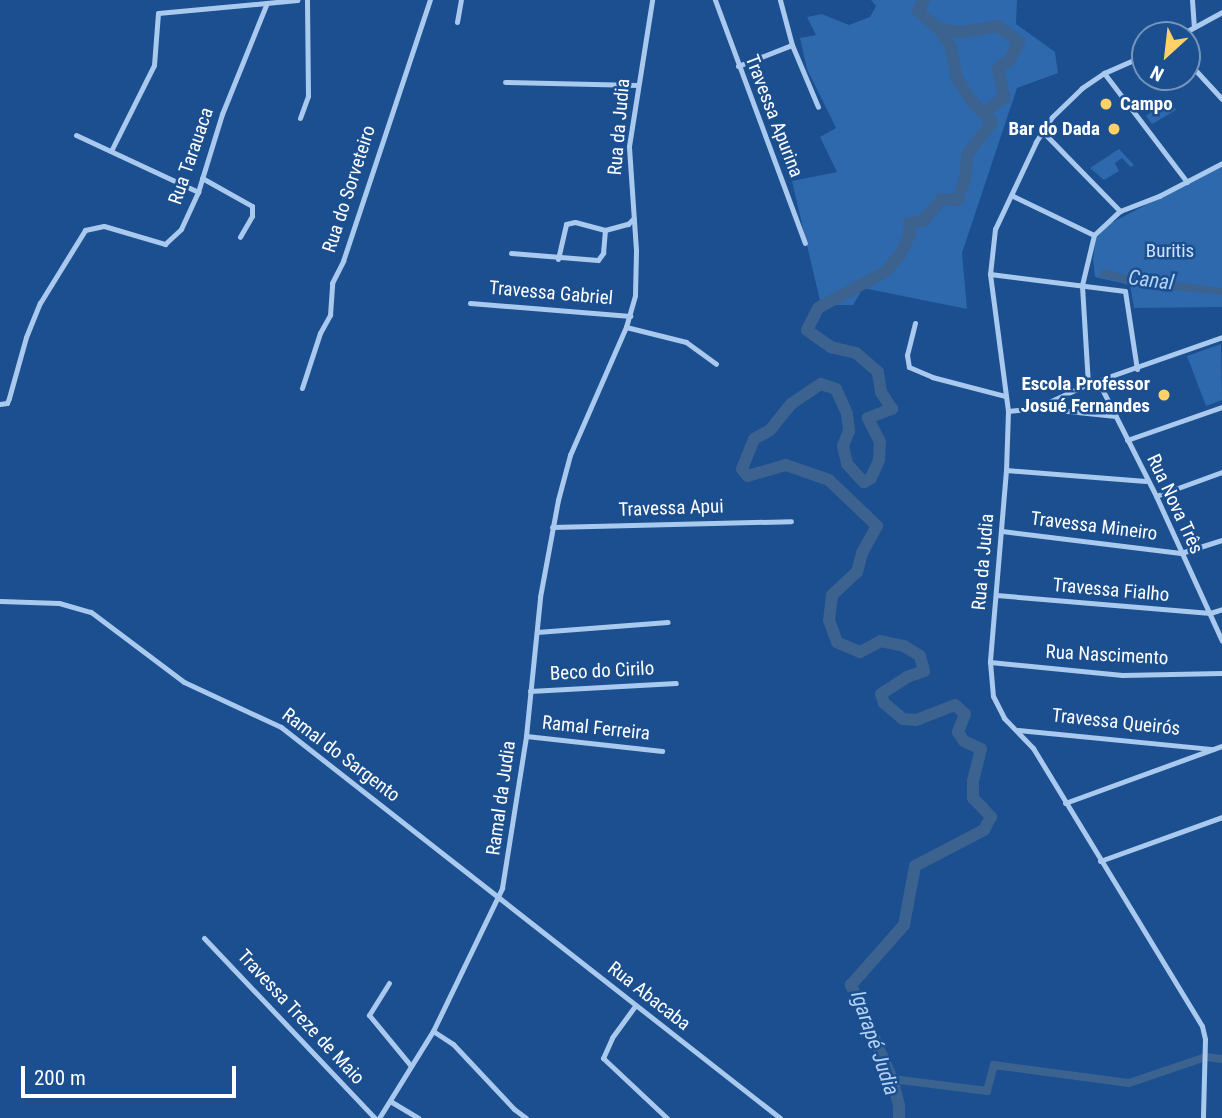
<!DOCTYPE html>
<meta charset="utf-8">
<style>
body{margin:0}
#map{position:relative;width:1222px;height:1118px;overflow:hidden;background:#1b4f8f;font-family:"Roboto Condensed",sans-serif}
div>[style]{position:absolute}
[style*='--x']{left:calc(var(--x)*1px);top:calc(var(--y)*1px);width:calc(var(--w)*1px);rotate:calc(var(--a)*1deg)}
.green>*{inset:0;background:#2e69ad}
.water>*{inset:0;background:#3c6290}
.canal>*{height:8px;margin:-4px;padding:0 4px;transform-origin:4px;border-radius:4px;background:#3c6290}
.river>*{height:12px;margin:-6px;padding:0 6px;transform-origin:6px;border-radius:6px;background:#3c6290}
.street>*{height:5px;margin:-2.5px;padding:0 2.5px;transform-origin:2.5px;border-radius:2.5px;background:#a9c9ee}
.dots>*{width:19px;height:19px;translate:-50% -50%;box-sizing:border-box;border:4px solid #1b4f8f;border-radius:50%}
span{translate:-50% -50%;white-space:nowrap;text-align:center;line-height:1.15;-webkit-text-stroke:5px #1b4f8f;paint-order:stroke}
.poi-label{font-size:19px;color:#fff;font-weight:700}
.left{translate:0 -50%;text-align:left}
.right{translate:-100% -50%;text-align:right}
.street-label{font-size:19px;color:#fff}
.park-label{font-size:19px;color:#cfe3fa}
.water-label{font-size:21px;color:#b5d3f5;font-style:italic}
.north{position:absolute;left:1131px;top:21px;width:70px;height:70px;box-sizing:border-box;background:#1b4f8f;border:2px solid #7695bc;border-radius:50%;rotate:207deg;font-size:19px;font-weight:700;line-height:28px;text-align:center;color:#fff}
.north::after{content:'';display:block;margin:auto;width:24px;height:32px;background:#ffd166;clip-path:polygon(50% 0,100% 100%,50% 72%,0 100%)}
.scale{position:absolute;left:21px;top:1066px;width:215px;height:32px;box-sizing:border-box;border:4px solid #fff;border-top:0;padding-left:9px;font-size:21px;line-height:24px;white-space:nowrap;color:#fff;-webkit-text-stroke:5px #1b4f8f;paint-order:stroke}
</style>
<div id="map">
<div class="green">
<i style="clip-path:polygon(871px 0,1017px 0,1016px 24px,1055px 52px,1058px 73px,1017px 88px,962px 253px,967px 309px,863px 288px,853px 305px,821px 305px,792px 181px,837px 172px,820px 137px,836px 128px,807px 69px,800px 38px,816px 35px,807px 17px,822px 14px,849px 25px,870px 17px,876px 6px)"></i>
<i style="clip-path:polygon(1169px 98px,1176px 110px,1152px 124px,1146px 116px)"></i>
<i style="clip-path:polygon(1119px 149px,1134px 165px,1131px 167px,1122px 158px,1115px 163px,1119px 171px,1104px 180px,1090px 168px)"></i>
<i style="clip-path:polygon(1222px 165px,1222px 307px,1134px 308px,1130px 285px,1095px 277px,1093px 259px,1096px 239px,1109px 224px)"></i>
<i style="clip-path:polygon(1221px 344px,1222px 400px,1206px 406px,1187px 356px)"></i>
</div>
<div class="water">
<i style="clip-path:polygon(1103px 269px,1130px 276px,1222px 288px,1222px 295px,1139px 287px,1099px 276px)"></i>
</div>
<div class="canal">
<i style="--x:892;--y:1079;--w:96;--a:7.2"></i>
<i style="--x:987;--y:1091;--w:27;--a:-75"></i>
<i style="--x:994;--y:1065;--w:136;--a:7.6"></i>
<i style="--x:1129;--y:1083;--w:81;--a:-18.7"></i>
<i style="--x:1206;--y:1057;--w:16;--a:7"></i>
</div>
<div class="river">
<i style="--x:939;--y:29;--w:22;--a:8"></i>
<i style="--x:961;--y:32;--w:37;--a:-9"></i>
<i style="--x:998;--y:26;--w:26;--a:37"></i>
<i style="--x:1019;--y:42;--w:20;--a:117"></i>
<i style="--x:1010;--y:60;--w:14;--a:146"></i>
<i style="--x:998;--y:68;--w:30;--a:78"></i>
<i style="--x:1004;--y:97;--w:26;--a:140"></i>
<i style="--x:899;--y:1118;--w:13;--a:-90"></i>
<i style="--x:899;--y:1105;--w:27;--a:-105"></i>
<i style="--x:892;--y:1079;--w:103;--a:-113.6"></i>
<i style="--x:851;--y:985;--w:80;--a:-48.5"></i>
<i style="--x:904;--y:925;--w:60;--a:-79.4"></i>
<i style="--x:915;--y:866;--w:78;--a:-27.6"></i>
<i style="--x:984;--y:830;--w:15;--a:-62"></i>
<i style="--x:991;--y:817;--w:26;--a:-133"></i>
<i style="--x:973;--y:798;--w:17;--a:-90"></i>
<i style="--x:973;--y:781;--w:33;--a:-76"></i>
<i style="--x:981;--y:749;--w:19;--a:-155"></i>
<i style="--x:964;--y:741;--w:11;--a:-124"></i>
<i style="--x:958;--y:732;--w:19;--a:-69"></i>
<i style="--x:965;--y:714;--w:13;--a:-138"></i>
<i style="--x:955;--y:705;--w:42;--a:159"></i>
<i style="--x:916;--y:720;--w:13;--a:-176"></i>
<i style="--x:903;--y:719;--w:25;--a:-140"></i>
<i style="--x:884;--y:703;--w:9;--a:-108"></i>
<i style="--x:881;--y:694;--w:31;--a:-33"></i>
<i style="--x:907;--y:677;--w:18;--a:-19"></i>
<i style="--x:924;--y:671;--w:16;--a:-105"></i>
<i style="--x:920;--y:656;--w:19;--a:-148"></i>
<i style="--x:904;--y:646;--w:24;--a:-168"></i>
<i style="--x:881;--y:641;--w:24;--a:152"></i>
<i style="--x:860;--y:652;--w:25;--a:-157"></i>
<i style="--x:837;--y:642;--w:23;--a:-110"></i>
<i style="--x:829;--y:620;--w:25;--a:-83"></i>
<i style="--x:832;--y:595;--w:34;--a:-43"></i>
<i style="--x:857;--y:572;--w:20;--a:-75"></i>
<i style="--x:862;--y:553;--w:31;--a:-61"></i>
<i style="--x:877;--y:526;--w:66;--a:-136.2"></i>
<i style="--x:829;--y:480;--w:46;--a:-160.8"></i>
<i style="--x:786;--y:465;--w:40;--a:164"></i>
<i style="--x:748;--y:476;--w:9;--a:-131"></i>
<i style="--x:742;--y:469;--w:32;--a:-68"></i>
<i style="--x:754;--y:439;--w:18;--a:-29"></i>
<i style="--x:770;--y:430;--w:33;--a:-51"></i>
<i style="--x:791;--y:404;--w:36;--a:-34"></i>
<i style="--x:821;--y:384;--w:16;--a:18"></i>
<i style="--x:836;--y:389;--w:27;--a:66"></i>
<i style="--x:847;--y:414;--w:17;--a:83"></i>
<i style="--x:849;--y:431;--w:16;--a:112"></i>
<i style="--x:843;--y:446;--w:18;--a:77"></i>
<i style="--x:847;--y:464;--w:25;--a:47"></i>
<i style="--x:864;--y:482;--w:8;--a:-30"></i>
<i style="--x:871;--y:478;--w:20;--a:-66"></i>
<i style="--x:879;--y:460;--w:18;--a:-87"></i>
<i style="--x:880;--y:442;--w:27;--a:-117"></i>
<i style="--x:868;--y:418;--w:26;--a:-21"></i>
<i style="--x:892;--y:409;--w:20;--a:-123"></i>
<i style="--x:881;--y:392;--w:20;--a:-99"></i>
<i style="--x:878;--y:372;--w:29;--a:-139"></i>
<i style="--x:856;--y:353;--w:26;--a:-167"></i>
<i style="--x:831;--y:347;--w:29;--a:-145"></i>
<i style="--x:807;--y:330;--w:25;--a:-63"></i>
<i style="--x:818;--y:308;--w:76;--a:-28.2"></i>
<i style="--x:885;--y:272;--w:25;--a:-50"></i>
<i style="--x:901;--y:253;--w:21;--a:-65"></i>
<i style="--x:910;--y:234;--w:11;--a:-95"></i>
<i style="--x:909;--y:223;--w:14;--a:-8"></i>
<i style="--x:923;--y:221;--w:29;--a:-49"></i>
<i style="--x:942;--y:199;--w:16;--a:4"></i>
<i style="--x:958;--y:200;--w:25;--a:-72"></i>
<i style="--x:966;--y:176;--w:21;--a:-87"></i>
<i style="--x:967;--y:155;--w:41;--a:-52.9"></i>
<i style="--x:992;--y:122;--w:32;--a:-134"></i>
<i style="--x:970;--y:99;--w:25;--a:-122"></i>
<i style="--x:957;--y:78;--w:32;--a:-101"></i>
<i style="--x:951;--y:47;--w:20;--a:-123"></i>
<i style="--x:940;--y:30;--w:29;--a:-139"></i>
<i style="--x:918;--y:11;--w:13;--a:-61"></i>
</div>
<div class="street">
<i style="--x:715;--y:0;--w:259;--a:69.7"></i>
<i style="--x:780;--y:0;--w:47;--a:75.1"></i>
<i style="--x:792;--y:45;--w:67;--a:67.2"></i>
<i style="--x:1192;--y:0;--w:27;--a:86"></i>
<i style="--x:457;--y:22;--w:22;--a:-80"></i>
<i style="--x:1180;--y:35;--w:48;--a:-28.7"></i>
<i style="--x:1145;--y:55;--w:45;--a:156.3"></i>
<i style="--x:1104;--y:73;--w:27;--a:146"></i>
<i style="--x:1082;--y:88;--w:42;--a:136"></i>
<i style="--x:1052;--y:117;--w:30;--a:123"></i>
<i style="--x:1036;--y:142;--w:96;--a:115.2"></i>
<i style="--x:995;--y:229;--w:45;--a:96.3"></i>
<i style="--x:990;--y:274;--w:138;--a:82.5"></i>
<i style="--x:1008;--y:411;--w:59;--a:91.9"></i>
<i style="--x:1006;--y:470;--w:193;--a:94.8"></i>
<i style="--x:990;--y:662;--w:34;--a:85"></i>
<i style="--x:993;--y:696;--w:25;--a:63"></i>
<i style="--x:1004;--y:718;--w:42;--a:46"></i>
<i style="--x:1033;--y:748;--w:325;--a:58.7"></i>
<i style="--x:1202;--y:1026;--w:13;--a:77"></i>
<i style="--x:1205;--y:1039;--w:79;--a:91.5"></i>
<i style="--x:1187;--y:61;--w:52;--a:47.4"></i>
<i style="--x:738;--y:66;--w:58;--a:-21.3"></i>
<i style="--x:1104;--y:73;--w:137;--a:52.7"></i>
<i style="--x:505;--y:82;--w:132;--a:1.3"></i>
<i style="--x:300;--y:118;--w:23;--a:-70"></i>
<i style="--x:308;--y:96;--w:96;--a:-90.6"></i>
<i style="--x:1042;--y:131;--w:112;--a:45.7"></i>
<i style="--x:76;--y:135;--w:135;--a:25"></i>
<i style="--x:111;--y:151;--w:96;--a:-63.4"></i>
<i style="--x:154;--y:65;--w:52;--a:-85.6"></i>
<i style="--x:158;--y:13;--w:140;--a:-5.3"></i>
<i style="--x:202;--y:178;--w:57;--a:29.2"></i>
<i style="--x:252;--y:206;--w:10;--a:90"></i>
<i style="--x:252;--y:216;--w:24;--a:120"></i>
<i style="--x:1011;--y:195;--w:92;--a:25.7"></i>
<i style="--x:605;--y:230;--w:24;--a:-15"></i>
<i style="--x:628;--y:224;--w:8;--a:-45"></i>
<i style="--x:511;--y:253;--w:87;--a:4.6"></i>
<i style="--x:598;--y:260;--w:9;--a:-54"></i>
<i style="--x:603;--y:253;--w:23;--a:-85"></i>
<i style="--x:558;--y:259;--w:36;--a:-77"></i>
<i style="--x:566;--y:224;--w:9;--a:-13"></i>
<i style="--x:575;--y:222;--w:31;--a:15"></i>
<i style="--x:990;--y:274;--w:136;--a:7.2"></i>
<i style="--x:1125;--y:291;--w:79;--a:81.3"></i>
<i style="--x:470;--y:303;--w:161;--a:4.6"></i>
<i style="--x:915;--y:323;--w:33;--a:104"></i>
<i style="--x:907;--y:355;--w:12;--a:81"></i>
<i style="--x:909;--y:367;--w:25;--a:23"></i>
<i style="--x:932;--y:377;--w:75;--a:14.6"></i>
<i style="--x:626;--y:327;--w:62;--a:14"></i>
<i style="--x:686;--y:342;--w:37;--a:36"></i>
<i style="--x:1098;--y:381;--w:129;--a:63.2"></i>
<i style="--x:1156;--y:496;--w:159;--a:65.5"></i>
<i style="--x:1088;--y:384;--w:99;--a:-93.5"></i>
<i style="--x:1082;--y:285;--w:51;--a:-76.5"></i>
<i style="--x:1094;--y:235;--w:35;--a:-43"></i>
<i style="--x:1120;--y:211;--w:42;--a:-21"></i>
<i style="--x:1159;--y:196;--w:71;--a:-27.6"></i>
<i style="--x:302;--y:388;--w:58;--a:-71.9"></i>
<i style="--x:320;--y:333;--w:21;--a:-61"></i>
<i style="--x:330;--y:315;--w:32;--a:-86"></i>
<i style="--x:332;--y:283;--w:25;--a:-63"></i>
<i style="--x:343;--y:261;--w:275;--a:-71.6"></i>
<i style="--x:0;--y:404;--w:7;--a:-8"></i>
<i style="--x:7;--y:403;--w:5;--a:-68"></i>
<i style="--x:9;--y:398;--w:63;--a:-74.4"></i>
<i style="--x:26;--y:337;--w:37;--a:-68"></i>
<i style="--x:40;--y:303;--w:86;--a:-58.3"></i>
<i style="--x:85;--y:230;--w:19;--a:-12"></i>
<i style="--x:104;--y:226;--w:64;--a:16.4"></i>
<i style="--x:165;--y:244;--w:22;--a:-43"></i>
<i style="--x:181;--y:229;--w:41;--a:-65.3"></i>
<i style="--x:198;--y:192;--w:82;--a:-72.9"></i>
<i style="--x:222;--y:114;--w:118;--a:-68"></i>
<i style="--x:1039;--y:408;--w:77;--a:5.9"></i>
<i style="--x:1008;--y:411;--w:28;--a:-6"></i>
<i style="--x:1036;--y:408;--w:57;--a:-24.8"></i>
<i style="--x:1088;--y:384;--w:142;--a:-19.3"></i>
<i style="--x:1127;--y:440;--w:101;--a:-19.2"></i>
<i style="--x:1006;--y:470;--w:140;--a:4.5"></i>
<i style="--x:1156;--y:496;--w:70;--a:-20"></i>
<i style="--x:552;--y:527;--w:239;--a:-1.4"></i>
<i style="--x:1002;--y:531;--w:180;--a:7"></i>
<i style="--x:1181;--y:553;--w:43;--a:-17.6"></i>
<i style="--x:996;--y:595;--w:215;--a:4.8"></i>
<i style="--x:1210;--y:613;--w:13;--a:-18"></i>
<i style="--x:0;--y:601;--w:59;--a:1.9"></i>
<i style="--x:59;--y:603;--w:33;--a:16"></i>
<i style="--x:91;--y:612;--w:116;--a:37"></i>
<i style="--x:184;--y:682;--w:107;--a:24.9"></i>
<i style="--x:281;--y:727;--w:634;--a:38.08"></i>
<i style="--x:537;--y:632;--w:131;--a:-4.4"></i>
<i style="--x:990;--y:662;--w:133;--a:5.6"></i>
<i style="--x:1122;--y:675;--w:100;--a:-1.1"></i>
<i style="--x:530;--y:691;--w:146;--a:-3.1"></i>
<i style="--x:1018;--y:730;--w:196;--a:5.6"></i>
<i style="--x:526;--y:736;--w:137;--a:6.3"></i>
<i style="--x:1065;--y:803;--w:167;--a:-20"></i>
<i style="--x:1100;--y:861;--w:130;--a:-19.8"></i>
<i style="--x:204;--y:938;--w:248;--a:46.5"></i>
<i style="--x:389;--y:983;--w:38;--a:122"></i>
<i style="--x:369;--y:1015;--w:66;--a:50.5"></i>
<i style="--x:635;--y:1006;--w:39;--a:126"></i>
<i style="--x:612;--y:1038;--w:22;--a:114"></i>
<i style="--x:603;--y:1058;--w:88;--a:43.2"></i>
<i style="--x:433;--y:1031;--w:24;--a:33"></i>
<i style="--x:453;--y:1044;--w:89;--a:46.8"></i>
<i style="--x:514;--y:1109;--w:15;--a:37"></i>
<i style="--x:390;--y:1101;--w:33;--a:31"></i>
<i style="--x:379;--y:1118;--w:102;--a:-58.2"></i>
<i style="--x:433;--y:1031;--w:159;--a:-64.2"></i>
<i style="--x:502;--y:888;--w:154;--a:-81"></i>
<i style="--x:526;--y:736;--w:140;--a:-84.2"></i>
<i style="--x:540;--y:597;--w:99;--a:-79.5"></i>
<i style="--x:558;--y:500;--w:47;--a:-75.1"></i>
<i style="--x:570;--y:455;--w:140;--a:-66.4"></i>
<i style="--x:626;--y:327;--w:33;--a:-74"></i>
<i style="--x:635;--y:295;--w:45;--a:-88.7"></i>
<i style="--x:636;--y:250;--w:104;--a:-93.9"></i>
<i style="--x:629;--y:146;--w:148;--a:-81"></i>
</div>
<div class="dots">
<i style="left:1106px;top:104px;background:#ffd166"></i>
<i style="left:1114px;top:129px;background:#ffd166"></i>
<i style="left:1164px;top:395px;background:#ffd166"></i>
</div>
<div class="poi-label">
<span class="left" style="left:1120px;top:104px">Campo</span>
<span class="right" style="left:1100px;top:129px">Bar do Dada</span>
<span class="right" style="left:1150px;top:395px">Escola Professor<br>Josué Fernandes</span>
</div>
<div class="street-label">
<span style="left:774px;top:116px;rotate:69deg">Travessa Apurina</span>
<span style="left:619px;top:127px;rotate:-85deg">Rua da Judia</span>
<span style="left:191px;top:156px;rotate:-71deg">Rua Tarauaca</span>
<span style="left:349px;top:189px;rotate:-72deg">Rua do Sorveteiro</span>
<span style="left:551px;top:293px;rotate:5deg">Travessa Gabriel</span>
<span style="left:1175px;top:504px;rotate:65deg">Rua Nova Três</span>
<span style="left:671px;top:508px;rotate:-2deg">Travessa Apui</span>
<span style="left:1094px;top:526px;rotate:7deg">Travessa Mineiro</span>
<span style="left:983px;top:562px;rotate:-85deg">Rua da Judia</span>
<span style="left:1111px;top:590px;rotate:5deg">Travessa Fialho</span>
<span style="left:1107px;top:655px;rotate:3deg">Rua Nascimento</span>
<span style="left:602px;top:671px;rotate:-3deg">Beco do Cirilo</span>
<span style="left:1116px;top:722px;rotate:6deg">Travessa Queirós</span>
<span style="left:596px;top:728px;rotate:6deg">Ramal Ferreira</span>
<span style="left:341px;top:755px;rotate:37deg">Ramal do Sargento</span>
<span style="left:501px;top:798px;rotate:-82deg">Ramal da Judia</span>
<span style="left:649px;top:996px;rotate:38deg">Rua Abacaba</span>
<span style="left:301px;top:1017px;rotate:47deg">Travessa Treze de Maio</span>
</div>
<div class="park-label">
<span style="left:1170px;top:251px">Buritis</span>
</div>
<div class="water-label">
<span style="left:1151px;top:280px;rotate:7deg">Canal</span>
<span style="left:875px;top:1043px;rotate:71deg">Igarapé Judia</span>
</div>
<div class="north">N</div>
<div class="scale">200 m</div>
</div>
